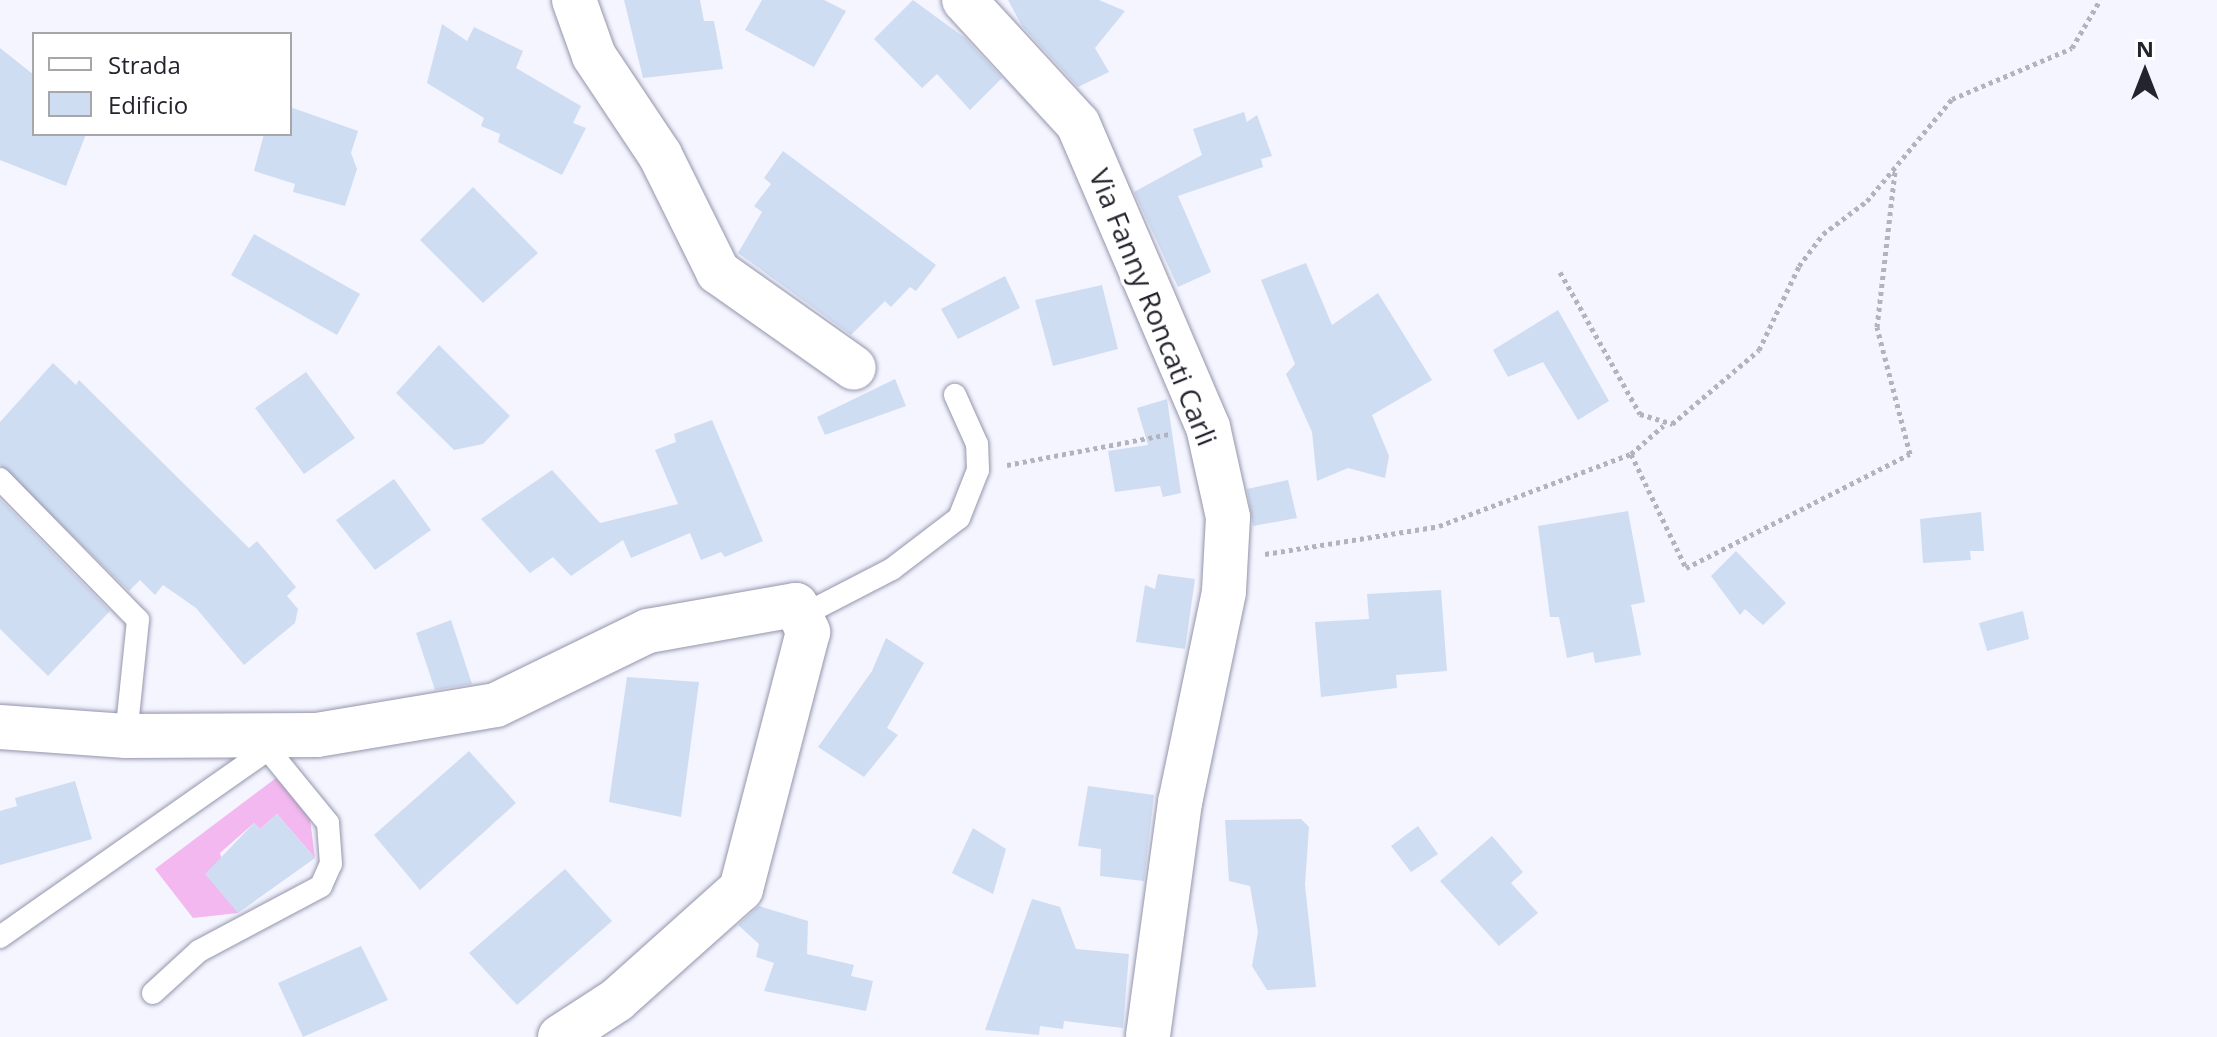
<!DOCTYPE html>
<style>
body{margin:0}
#map{position:relative;width:2217px;height:1037px;overflow:hidden;background:#f4f5ff;font-family:"Open Sans",sans-serif}
div>[style]{position:absolute}
[style*='--x']{left:calc(var(--x)*1px);top:calc(var(--y)*1px);width:calc(var(--w)*1px);rotate:calc(var(--a)*1deg)}
.green>*{inset:0;background:#f3b8ef}
.building>*{inset:0;background:#cfddf2}
.path>*{height:5px;margin-top:-2.5px;transform-origin:0;background:repeating-linear-gradient(90deg,#b2b3bd 0 4px,transparent 0 8px)}
.roads{filter:drop-shadow(0 0 2px #9495ac) drop-shadow(0 0 2px #9495ac)}
.lane>*{height:22px;margin:-11px;padding:0 11px;transform-origin:11px;border-radius:11px;background:#fff}
.street>*{height:44px;margin:-22px;padding:0 22px;transform-origin:22px;border-radius:22px;background:#fff}
span{translate:-50% -50%;white-space:nowrap;text-align:center;line-height:1.15;-webkit-text-stroke:7px #fff;paint-order:stroke}
.street-label{font-size:28px;color:#23242d}
.legend{position:absolute;left:32px;top:32px;width:260px;height:104px;box-sizing:border-box;background:#fff;border:2px solid #a7a7ab;margin:0;padding:10px 14px;list-style:none;font-size:24px;color:#23242d}
.legend li{display:flex;align-items:center;gap:16px;height:40px}
.legend b{width:40px;border:2px solid #a7a7ab}
.north{position:absolute;left:2105px;top:32px;width:80px;height:80px;-webkit-text-stroke:6px #fff;paint-order:stroke;rotate:0deg;font-size:22px;font-weight:700;line-height:32px;text-align:center;color:#23242d}
.north::after{content:'';display:block;margin:auto;width:28px;height:36px;background:#23242d;clip-path:polygon(50% 0,100% 100%,50% 72%,0 100%)}
</style>
<div id="map">
<div class="green">
<i style="clip-path:polygon(276px 778px,310px 819px,315px 858px,277px 814px,260px 829px,254px 823px,220px 853px,238px 913px,193px 918px,155px 869px)"></i>
</div>
<div class="building">
<i style="clip-path:polygon(624px 0,700px 0,704px 21px,714px 21px,723px 69px,643px 78px)"></i>
<i style="clip-path:polygon(762px 0,824px 0,846px 11px,814px 67px,745px 30px)"></i>
<i style="clip-path:polygon(913px 0,965px 38px,1002px 78px,970px 110px,937px 74px,922px 88px,874px 39px)"></i>
<i style="clip-path:polygon(1008px 0,1099px 0,1125px 11px,1095px 48px,1109px 72px,1078px 87px,1022px 26px)"></i>
<i style="clip-path:polygon(442px 24px,467px 41px,474px 27px,523px 51px,516px 68px,581px 106px,573px 123px,586px 128px,562px 175px,498px 142px,500px 134px,481px 126px,484px 118px,427px 83px)"></i>
<i style="clip-path:polygon(0 48px,34px 75px,34px 134px,86px 134px,66px 186px,0 160px)"></i>
<i style="clip-path:polygon(290px 107px,358px 131px,351px 153px,357px 169px,345px 206px,293px 192px,295px 184px,254px 171px,264px 134px,290px 134px)"></i>
<i style="clip-path:polygon(1244px 112px,1247px 122px,1257px 115px,1272px 156px,1261px 159px,1263px 167px,1178px 196px,1211px 272px,1178px 287px,1134px 192px,1202px 155px,1193px 129px)"></i>
<i style="clip-path:polygon(783px 151px,936px 265px,916px 291px,910px 287px,891px 307px,885px 301px,851px 335px,738px 253px,762px 212px,754px 206px,771px 184px,764px 178px)"></i>
<i style="clip-path:polygon(473px 187px,538px 253px,483px 303px,420px 240px)"></i>
<i style="clip-path:polygon(254px 234px,360px 294px,337px 335px,231px 275px)"></i>
<i style="clip-path:polygon(1306px 263px,1332px 325px,1378px 293px,1432px 380px,1372px 415px,1389px 456px,1385px 478px,1348px 468px,1317px 481px,1312px 432px,1286px 374px,1295px 364px,1261px 280px)"></i>
<i style="clip-path:polygon(1005px 276px,1020px 308px,958px 339px,941px 309px)"></i>
<i style="clip-path:polygon(1102px 285px,1118px 349px,1053px 366px,1035px 300px)"></i>
<i style="clip-path:polygon(1558px 310px,1609px 401px,1578px 420px,1543px 362px,1508px 377px,1493px 350px)"></i>
<i style="clip-path:polygon(439px 345px,510px 416px,483px 444px,454px 450px,396px 393px)"></i>
<i style="clip-path:polygon(53px 363px,76px 385px,79px 380px,249px 548px,257px 541px,296px 587px,287px 596px,298px 609px,295px 623px,244px 665px,196px 608px,163px 585px,155px 595px,140px 580px,129px 591px,0 465px,0 422px)"></i>
<i style="clip-path:polygon(306px 372px,355px 438px,304px 474px,255px 408px)"></i>
<i style="clip-path:polygon(895px 379px,906px 406px,825px 435px,817px 417px)"></i>
<i style="clip-path:polygon(1167px 399px,1181px 493px,1163px 497px,1160px 486px,1115px 492px,1108px 451px,1148px 445px,1137px 408px)"></i>
<i style="clip-path:polygon(712px 420px,763px 541px,725px 557px,721px 552px,701px 560px,690px 533px,631px 558px,623px 540px,571px 576px,553px 557px,530px 573px,481px 519px,552px 470px,600px 523px,678px 504px,655px 450px,676px 442px,674px 434px)"></i>
<i style="clip-path:polygon(394px 479px,431px 530px,375px 570px,336px 520px)"></i>
<i style="clip-path:polygon(1288px 480px,1297px 518px,1253px 526px,1247px 489px)"></i>
<i style="clip-path:polygon(0 499px,110px 611px,48px 676px,0 629px)"></i>
<i style="clip-path:polygon(1628px 511px,1645px 602px,1631px 605px,1641px 655px,1595px 663px,1593px 652px,1567px 658px,1559px 617px,1550px 617px,1538px 526px)"></i>
<i style="clip-path:polygon(1981px 512px,1984px 551px,1970px 551px,1971px 560px,1923px 563px,1920px 519px)"></i>
<i style="clip-path:polygon(1736px 551px,1786px 603px,1763px 625px,1745px 609px,1740px 615px,1711px 576px)"></i>
<i style="clip-path:polygon(1158px 574px,1195px 579px,1185px 649px,1136px 642px,1145px 585px,1155px 589px)"></i>
<i style="clip-path:polygon(1441px 590px,1447px 671px,1396px 675px,1397px 688px,1321px 697px,1315px 622px,1369px 619px,1367px 594px)"></i>
<i style="clip-path:polygon(2023px 611px,2029px 639px,1987px 651px,1979px 623px)"></i>
<i style="clip-path:polygon(451px 620px,472px 684px,435px 690px,416px 633px)"></i>
<i style="clip-path:polygon(886px 638px,924px 663px,887px 728px,898px 735px,864px 777px,818px 747px,872px 671px)"></i>
<i style="clip-path:polygon(627px 677px,699px 682px,681px 817px,609px 802px)"></i>
<i style="clip-path:polygon(469px 751px,516px 803px,420px 890px,374px 835px)"></i>
<i style="clip-path:polygon(75px 781px,92px 839px,0 865px,0 811px,17px 806px,15px 798px)"></i>
<i style="clip-path:polygon(1088px 786px,1154px 795px,1144px 881px,1100px 876px,1101px 849px,1078px 846px)"></i>
<i style="clip-path:polygon(277px 814px,315px 858px,238px 913px,205px 874px,254px 823px,260px 829px)"></i>
<i style="clip-path:polygon(1301px 819px,1309px 827px,1305px 885px,1316px 987px,1267px 990px,1252px 966px,1258px 932px,1250px 886px,1229px 881px,1225px 820px)"></i>
<i style="clip-path:polygon(1418px 826px,1438px 854px,1411px 872px,1391px 846px)"></i>
<i style="clip-path:polygon(973px 828px,1006px 849px,993px 894px,952px 873px)"></i>
<i style="clip-path:polygon(1492px 836px,1523px 872px,1511px 883px,1538px 913px,1499px 946px,1440px 881px)"></i>
<i style="clip-path:polygon(565px 869px,612px 921px,517px 1005px,469px 953px)"></i>
<i style="clip-path:polygon(1032px 899px,1060px 907px,1076px 949px,1129px 954px,1123px 1028px,1064px 1021px,1063px 1029px,1040px 1026px,1039px 1035px,985px 1030px)"></i>
<i style="clip-path:polygon(759px 906px,808px 921px,807px 954px,854px 965px,851px 976px,873px 981px,866px 1011px,764px 991px,774px 963px,756px 957px,759px 944px,738px 925px)"></i>
<i style="clip-path:polygon(361px 946px,388px 1000px,303px 1037px,278px 983px)"></i>
</div>
<div class="path">
<i style="--x:1560;--y:272;--w:163;--a:60.6"></i>
<i style="--x:1640;--y:414;--w:34;--a:17"></i>
<i style="--x:1672;--y:424;--w:114;--a:-40.4"></i>
<i style="--x:1759;--y:350;--w:93;--a:-64.5"></i>
<i style="--x:1799;--y:266;--w:40;--a:-53"></i>
<i style="--x:1823;--y:234;--w:55;--a:-36.9"></i>
<i style="--x:1867;--y:201;--w:133;--a:-50.2"></i>
<i style="--x:1952;--y:99;--w:130;--a:-23"></i>
<i style="--x:2072;--y:48;--w:56;--a:-59.7"></i>
<i style="--x:1631;--y:454;--w:127;--a:64.2"></i>
<i style="--x:1686;--y:568;--w:251;--a:-27"></i>
<i style="--x:1910;--y:454;--w:131;--a:-104.6"></i>
<i style="--x:1877;--y:327;--w:157;--a:-83.4"></i>
<i style="--x:1007;--y:465;--w:166;--a:-10.8"></i>
<i style="--x:1265;--y:554;--w:176;--a:-9.1"></i>
<i style="--x:1439;--y:526;--w:205;--a:-20.6"></i>
<i style="--x:1631;--y:454;--w:43;--a:-41.2"></i>
</div>
<div class="roads">
<div class="lane">
<i style="--x:0;--y:479;--w:197;--a:45.6"></i>
<i style="--x:138;--y:620;--w:117;--a:95.9"></i>
<i style="--x:805;--y:614;--w:98;--a:-27.3"></i>
<i style="--x:892;--y:569;--w:84;--a:-37.3"></i>
<i style="--x:959;--y:518;--w:52;--a:-68.4"></i>
<i style="--x:978;--y:470;--w:26;--a:-92"></i>
<i style="--x:977;--y:444;--w:54;--a:-114.2"></i>
<i style="--x:0;--y:937;--w:327;--a:-35"></i>
<i style="--x:153;--y:993;--w:62;--a:-42.4"></i>
<i style="--x:199;--y:951;--w:138;--a:-28"></i>
<i style="--x:321;--y:886;--w:24;--a:-66"></i>
<i style="--x:331;--y:864;--w:41;--a:-94.2"></i>
<i style="--x:328;--y:823;--w:112;--a:-129.2"></i>
</div>
<div class="street">
<i style="--x:574;--y:0;--w:59;--a:70.3"></i>
<i style="--x:594;--y:56;--w:119;--a:56.3"></i>
<i style="--x:660;--y:155;--w:131;--a:63.6"></i>
<i style="--x:718;--y:272;--w:166;--a:35.2"></i>
<i style="--x:964;--y:0;--w:168;--a:47.4"></i>
<i style="--x:1078;--y:124;--w:330;--a:66.8"></i>
<i style="--x:1208;--y:427;--w:92;--a:77.5"></i>
<i style="--x:1228;--y:517;--w:75;--a:93.1"></i>
<i style="--x:1224;--y:592;--w:215;--a:101.8"></i>
<i style="--x:1180;--y:802;--w:237;--a:97.8"></i>
<i style="--x:0;--y:727;--w:126;--a:4.1"></i>
<i style="--x:126;--y:736;--w:191;--a:-0.3"></i>
<i style="--x:317;--y:735;--w:181;--a:-9.5"></i>
<i style="--x:496;--y:705;--w:169;--a:-26"></i>
<i style="--x:648;--y:631;--w:150;--a:-10"></i>
<i style="--x:796;--y:605;--w:30;--a:66"></i>
<i style="--x:808;--y:632;--w:266;--a:104.6"></i>
<i style="--x:741;--y:889;--w:166;--a:138.2"></i>
<i style="--x:617;--y:1000;--w:68;--a:147"></i>
</div>
</div>
<div class="street-label">
<span style="left:1154px;top:307px;rotate:68deg">Via Fanny Roncati Carli</span>
</div>
<ul class="legend">
<li><b style="height:10px;background:#fff"></b>Strada</li>
<li><b style="height:22px;background:#cfddf2"></b>Edificio</li>
</ul>
<div class="north">N</div>
</div>
